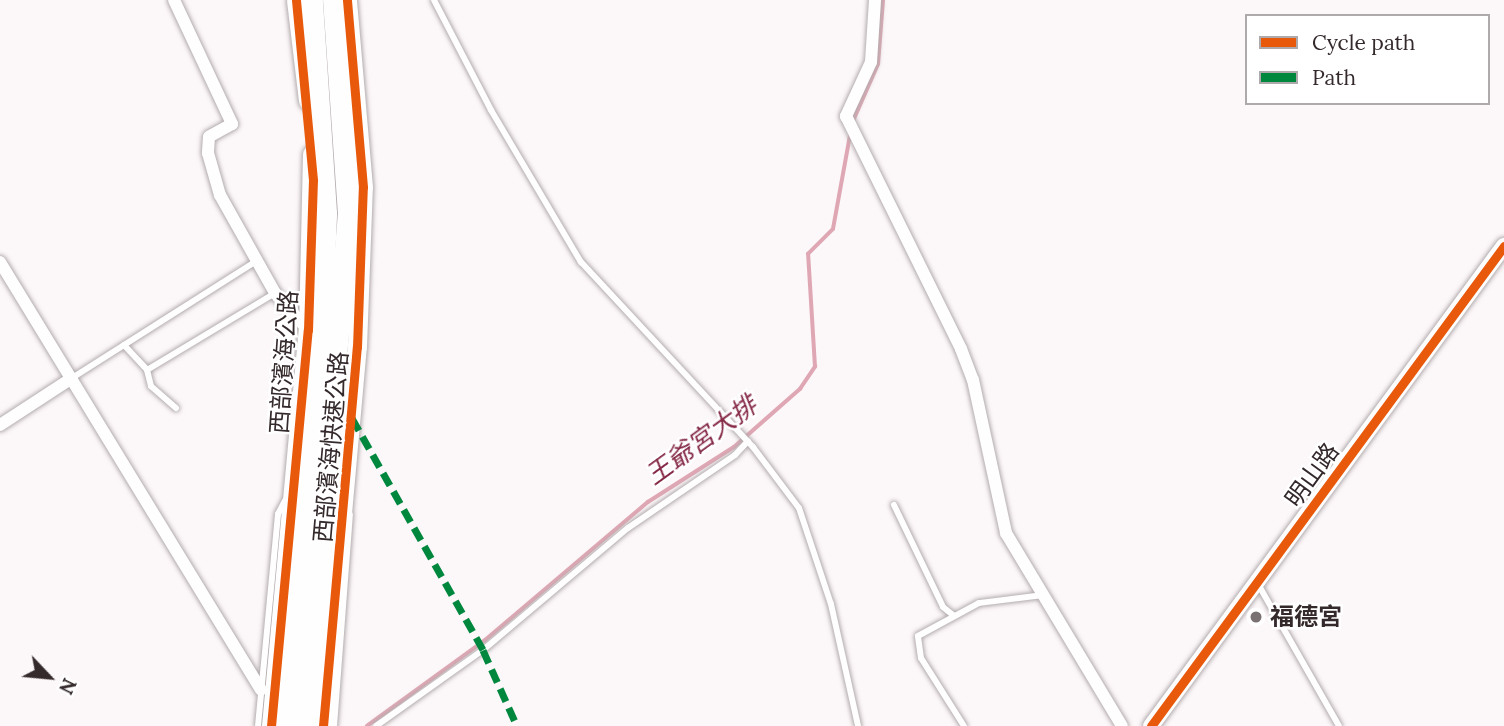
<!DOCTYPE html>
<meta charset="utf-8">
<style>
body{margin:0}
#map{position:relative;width:1504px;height:726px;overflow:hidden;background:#fcf7f9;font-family:Lora,"Noto Sans TC",serif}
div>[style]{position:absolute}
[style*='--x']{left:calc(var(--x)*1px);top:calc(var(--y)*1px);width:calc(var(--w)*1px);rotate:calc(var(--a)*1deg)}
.stream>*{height:3.5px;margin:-1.75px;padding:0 1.75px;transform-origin:1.75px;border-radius:1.75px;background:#dfa7b4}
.roads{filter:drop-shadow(0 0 2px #b3acae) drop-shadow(0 0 2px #b3acae)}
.lane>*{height:6px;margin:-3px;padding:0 3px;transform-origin:3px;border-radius:3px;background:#fffefe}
.street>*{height:12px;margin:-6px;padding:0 6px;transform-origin:6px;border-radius:6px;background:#fffefe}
.secondary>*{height:16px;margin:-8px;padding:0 8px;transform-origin:8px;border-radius:8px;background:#fffefe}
.primary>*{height:19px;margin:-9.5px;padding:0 9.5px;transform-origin:9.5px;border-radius:9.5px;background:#fffefe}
.highway>*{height:21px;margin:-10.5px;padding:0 10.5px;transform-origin:10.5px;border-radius:10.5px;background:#fffefe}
.quiet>*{height:7px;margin-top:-3.5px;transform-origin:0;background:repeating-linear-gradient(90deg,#00873e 0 14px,transparent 0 21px)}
.cycleway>*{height:9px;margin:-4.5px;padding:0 4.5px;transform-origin:4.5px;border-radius:4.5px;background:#e8590c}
.dots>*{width:19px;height:19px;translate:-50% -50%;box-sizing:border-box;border:4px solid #fff;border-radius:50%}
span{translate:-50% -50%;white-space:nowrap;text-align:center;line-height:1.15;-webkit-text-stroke:5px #fff;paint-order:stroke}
.street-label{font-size:24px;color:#34292b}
.poi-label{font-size:24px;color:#34292b;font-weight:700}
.left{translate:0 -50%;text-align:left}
.water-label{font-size:26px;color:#852946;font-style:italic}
.legend{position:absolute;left:1245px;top:14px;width:245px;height:91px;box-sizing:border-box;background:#fff;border:2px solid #aea9aa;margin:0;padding:9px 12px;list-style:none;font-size:21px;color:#34292b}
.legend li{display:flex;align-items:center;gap:14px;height:35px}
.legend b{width:35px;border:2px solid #aea9aa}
.north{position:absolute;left:14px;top:642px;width:70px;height:70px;-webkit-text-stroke:5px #fff;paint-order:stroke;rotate:116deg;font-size:19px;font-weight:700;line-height:28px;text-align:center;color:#34292b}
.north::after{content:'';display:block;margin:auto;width:24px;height:32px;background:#34292b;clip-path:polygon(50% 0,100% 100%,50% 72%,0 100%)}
</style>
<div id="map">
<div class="stream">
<i style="--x:853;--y:121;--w:62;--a:-66.3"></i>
<i style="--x:878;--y:64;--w:64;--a:-85.5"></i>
<i style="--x:367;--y:726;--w:145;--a:-36"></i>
<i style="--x:484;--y:641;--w:215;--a:-40.3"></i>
<i style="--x:648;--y:502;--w:102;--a:-32.6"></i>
<i style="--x:734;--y:447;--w:88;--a:-41.3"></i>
<i style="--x:800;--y:389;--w:27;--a:-56"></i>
<i style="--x:815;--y:367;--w:113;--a:-93.5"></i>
<i style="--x:808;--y:254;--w:35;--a:-45"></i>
<i style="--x:833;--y:229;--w:96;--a:-79.7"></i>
</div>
<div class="roads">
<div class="lane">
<i style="--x:434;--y:0;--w:124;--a:62.6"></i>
<i style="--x:491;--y:110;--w:177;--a:59.4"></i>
<i style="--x:581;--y:262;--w:253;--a:47.1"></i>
<i style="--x:753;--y:447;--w:76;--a:53"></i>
<i style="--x:799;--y:508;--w:101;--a:71.6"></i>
<i style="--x:831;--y:604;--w:125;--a:77.5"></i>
<i style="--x:124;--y:345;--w:34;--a:47"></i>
<i style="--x:72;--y:378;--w:217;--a:-32.4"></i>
<i style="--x:176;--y:408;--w:33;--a:-139"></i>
<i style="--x:151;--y:386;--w:16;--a:-104"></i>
<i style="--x:147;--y:370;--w:149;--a:-31"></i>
<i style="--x:894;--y:505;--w:113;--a:64.3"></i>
<i style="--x:943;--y:607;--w:13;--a:39"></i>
<i style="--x:1258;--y:584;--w:163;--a:60.3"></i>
<i style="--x:258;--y:726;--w:213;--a:-84.6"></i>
<i style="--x:278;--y:514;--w:15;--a:-62"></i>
<i style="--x:334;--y:726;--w:212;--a:-85.7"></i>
<i style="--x:376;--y:726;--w:131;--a:-35.4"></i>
<i style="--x:483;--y:650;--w:189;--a:-40.1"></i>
<i style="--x:628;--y:528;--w:130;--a:-34.3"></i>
<i style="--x:735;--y:455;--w:19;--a:-47"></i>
<i style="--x:964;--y:726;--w:80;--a:-122.3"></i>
<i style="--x:921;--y:658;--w:22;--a:-98"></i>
<i style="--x:918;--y:636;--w:69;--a:-28.4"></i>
<i style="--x:979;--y:603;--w:64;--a:-7.1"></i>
</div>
<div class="street">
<i style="--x:174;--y:0;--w:137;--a:64.9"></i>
<i style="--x:232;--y:124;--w:26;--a:151"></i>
<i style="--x:209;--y:137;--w:16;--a:94"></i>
<i style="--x:208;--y:153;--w:44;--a:74.1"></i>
<i style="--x:220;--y:195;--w:112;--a:60.7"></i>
<i style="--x:275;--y:293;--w:50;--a:48.3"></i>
<i style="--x:875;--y:0;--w:62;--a:93.7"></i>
<i style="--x:871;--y:62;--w:60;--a:114.8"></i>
<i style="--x:846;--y:116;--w:260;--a:63.7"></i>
<i style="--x:961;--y:349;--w:33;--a:69"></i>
<i style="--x:973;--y:380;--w:157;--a:77.8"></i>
<i style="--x:1006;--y:533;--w:225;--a:59"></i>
<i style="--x:0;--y:262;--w:501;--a:58.62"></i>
<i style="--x:0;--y:425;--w:86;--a:-33.1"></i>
</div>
<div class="secondary">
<i style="--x:1151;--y:726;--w:596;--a:-53.67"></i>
</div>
<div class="primary">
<i style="--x:296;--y:0;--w:101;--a:83.2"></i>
<i style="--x:271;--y:726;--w:398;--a:-84.7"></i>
<i style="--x:308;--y:330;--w:176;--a:-88.7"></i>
<i style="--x:323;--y:726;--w:381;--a:-84.9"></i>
<i style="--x:357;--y:347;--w:160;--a:-87.9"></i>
<i style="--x:363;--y:187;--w:188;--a:-94.9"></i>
</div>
<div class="highway">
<i style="--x:285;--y:726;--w:399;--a:-84.8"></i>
<i style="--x:321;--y:329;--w:116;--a:-87.5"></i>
<i style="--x:326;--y:213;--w:213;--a:-93.8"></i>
<i style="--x:305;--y:726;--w:515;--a:-85.21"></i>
<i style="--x:348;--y:213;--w:214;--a:-94"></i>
</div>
</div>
<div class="quiet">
<i style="--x:352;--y:418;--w:266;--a:60.5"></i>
<i style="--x:483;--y:650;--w:83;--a:65.9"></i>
</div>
<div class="cycleway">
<i style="--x:271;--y:726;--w:398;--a:-84.7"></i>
<i style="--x:308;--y:330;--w:150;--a:-88.1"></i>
<i style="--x:313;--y:180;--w:181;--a:-95.4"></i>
<i style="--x:323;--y:726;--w:381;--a:-84.9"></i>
<i style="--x:357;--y:347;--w:160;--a:-87.9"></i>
<i style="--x:363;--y:187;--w:188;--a:-94.9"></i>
<i style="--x:1151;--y:726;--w:596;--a:-53.67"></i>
</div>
<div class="dots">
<i style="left:1256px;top:617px;background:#7a7173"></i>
</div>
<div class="street-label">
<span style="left:284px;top:362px;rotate:-86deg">西部濱海公路</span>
<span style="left:331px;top:447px;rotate:-85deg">西部濱海快速公路</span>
<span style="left:1312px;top:475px;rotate:-54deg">明山路</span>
</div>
<div class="poi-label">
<span class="left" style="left:1270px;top:617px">福德宮</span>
</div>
<div class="water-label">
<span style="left:701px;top:440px;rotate:-36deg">王爺宮大排</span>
</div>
<ul class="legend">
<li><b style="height:9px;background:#e8590c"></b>Cycle path</li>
<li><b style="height:9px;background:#00873e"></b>Path</li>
</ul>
<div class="north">N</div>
</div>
